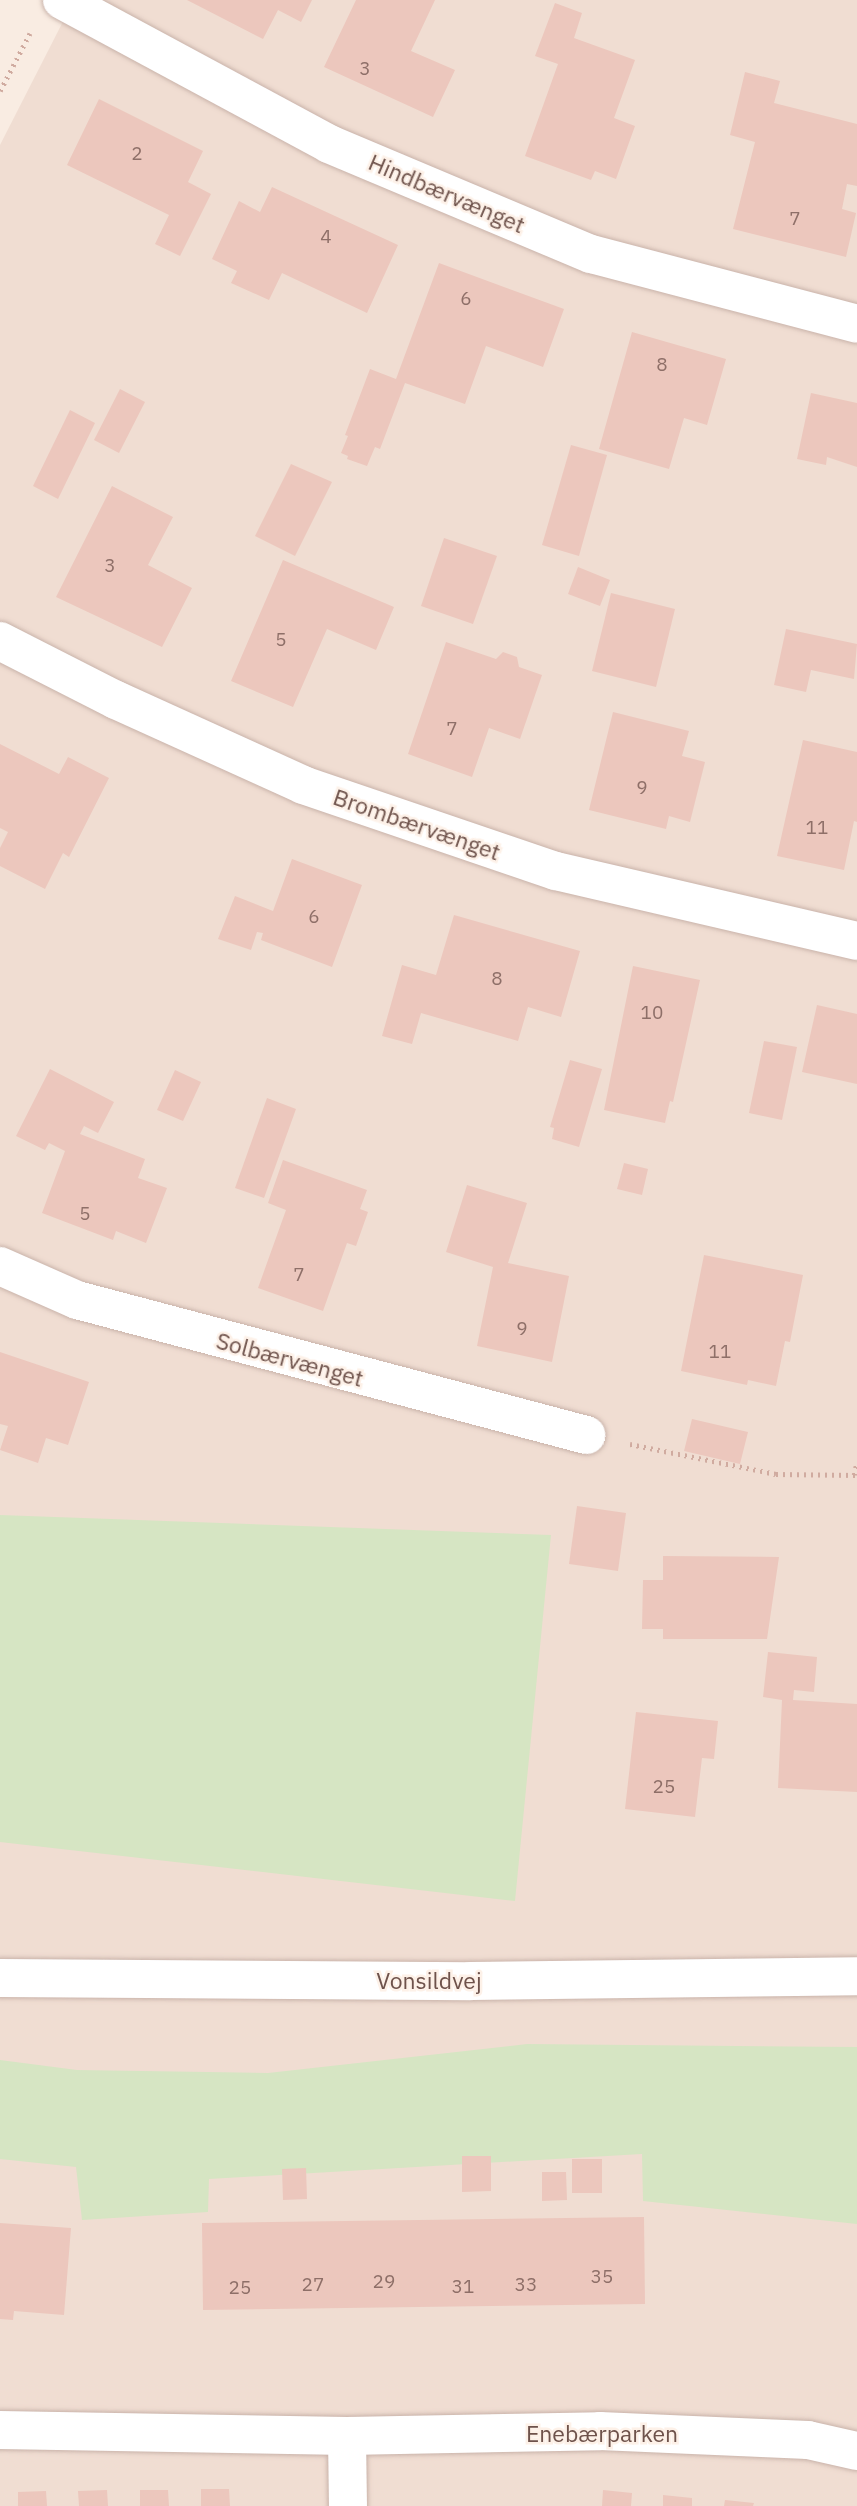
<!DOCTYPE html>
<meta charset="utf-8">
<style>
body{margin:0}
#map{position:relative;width:857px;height:2506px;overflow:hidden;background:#f9ece2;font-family:"IBM Plex Sans",sans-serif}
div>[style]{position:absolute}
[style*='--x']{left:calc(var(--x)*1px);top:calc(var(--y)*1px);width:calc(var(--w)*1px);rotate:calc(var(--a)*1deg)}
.residential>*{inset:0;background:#f0ddd2}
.green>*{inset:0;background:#d6e5c3}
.building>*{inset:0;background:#ecc7bd}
.path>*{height:4.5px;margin-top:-2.25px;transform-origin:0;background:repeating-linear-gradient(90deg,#d0aba0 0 2px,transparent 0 7px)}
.roads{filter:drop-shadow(0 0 2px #c9b3aa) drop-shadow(0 0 2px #c9b3aa)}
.minor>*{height:38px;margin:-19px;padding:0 19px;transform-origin:19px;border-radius:19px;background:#fff}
.secondary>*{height:38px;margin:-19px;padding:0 19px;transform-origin:19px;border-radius:19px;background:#fff}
span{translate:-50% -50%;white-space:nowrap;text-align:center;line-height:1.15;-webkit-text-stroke:5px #fdf1e8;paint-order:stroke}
.number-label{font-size:19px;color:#8e6f68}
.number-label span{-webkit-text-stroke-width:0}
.street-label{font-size:23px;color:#6e524b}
</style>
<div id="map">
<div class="residential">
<i style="clip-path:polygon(74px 0,857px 0,857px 2506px,0 2506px,0 145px)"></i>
</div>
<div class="green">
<i style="clip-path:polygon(0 1515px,551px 1535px,515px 1901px,0 1842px)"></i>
<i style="clip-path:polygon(527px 2044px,857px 2047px,857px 2224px,643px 2201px,642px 2154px,209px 2179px,208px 2212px,82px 2220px,76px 2167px,0 2159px,0 2060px,77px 2070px,268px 2073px)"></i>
</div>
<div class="building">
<i style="clip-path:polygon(187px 0,312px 0,301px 22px,278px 10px,263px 39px)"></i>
<i style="clip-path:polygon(356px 0,435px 0,411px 51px,455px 70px,433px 117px,324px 67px)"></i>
<i style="clip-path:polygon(555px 3px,582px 13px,574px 38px,635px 60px,614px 118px,635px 126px,616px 179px,595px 171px,591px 180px,525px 156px,558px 64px,535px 56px)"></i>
<i style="clip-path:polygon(745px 72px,780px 81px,774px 103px,857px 124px,857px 186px,847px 184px,842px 209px,856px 213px,846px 257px,733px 229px,755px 142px,730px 135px)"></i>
<i style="clip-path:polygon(99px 99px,203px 151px,188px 182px,211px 194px,180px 256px,155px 244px,169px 215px,67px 165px)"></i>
<i style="clip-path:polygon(272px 187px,398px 245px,367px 313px,282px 273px,269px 300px,231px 283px,237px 271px,212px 259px,239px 201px,260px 212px)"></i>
<i style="clip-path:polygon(439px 263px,564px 309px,543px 367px,486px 346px,465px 404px,405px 383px,380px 449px,375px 447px,367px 466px,347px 459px,348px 456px,341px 453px,348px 436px,345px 435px,370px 369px,396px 379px)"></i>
<i style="clip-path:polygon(632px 332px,726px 359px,707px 425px,684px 418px,669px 469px,599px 449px)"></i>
<i style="clip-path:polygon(120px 389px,145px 402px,119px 453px,94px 440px)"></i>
<i style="clip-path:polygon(811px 393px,857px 403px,857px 467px,827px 457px,826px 465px,797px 459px)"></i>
<i style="clip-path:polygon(70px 410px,95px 423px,58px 499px,33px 486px)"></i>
<i style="clip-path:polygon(571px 445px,607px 455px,579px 556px,542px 545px)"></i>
<i style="clip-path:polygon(291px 464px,332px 482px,295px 556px,255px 536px)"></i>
<i style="clip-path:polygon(112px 486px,173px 517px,148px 565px,192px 588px,162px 647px,56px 597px)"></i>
<i style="clip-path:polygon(444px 538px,497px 556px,473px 624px,421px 606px)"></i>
<i style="clip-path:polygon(283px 560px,394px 607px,376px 650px,327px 629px,293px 707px,231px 681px)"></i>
<i style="clip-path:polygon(578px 567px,610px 580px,600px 606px,568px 594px)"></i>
<i style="clip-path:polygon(611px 593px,675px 609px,656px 687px,592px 671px)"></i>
<i style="clip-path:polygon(786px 629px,857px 644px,854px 679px,811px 670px,806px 692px,774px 685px)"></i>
<i style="clip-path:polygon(446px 642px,496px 659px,503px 652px,517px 657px,519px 667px,542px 675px,520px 739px,489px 728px,472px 777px,408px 754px)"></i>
<i style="clip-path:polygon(613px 712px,689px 731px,682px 756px,705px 762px,690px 822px,669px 816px,666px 829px,589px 810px)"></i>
<i style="clip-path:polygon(803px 740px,857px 752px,857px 822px,854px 821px,844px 870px,777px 856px)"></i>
<i style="clip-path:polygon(0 744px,59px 774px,68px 757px,109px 778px,69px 857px,63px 853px,45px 889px,0 866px,0 848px,8px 832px,0 828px)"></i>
<i style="clip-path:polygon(292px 859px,362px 885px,332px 967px,261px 940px,263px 933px,257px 932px,251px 950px,218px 939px,235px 896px,273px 911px)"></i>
<i style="clip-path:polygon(454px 915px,580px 951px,561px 1017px,528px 1007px,518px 1041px,421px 1013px,412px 1044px,382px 1036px,402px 965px,436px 975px)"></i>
<i style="clip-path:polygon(633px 966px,700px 980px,673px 1102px,670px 1101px,665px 1123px,604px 1110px)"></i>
<i style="clip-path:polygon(817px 1005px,857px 1014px,857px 1084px,802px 1072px)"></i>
<i style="clip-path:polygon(764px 1041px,797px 1047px,782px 1120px,749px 1113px)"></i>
<i style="clip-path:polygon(570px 1060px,602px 1069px,579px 1147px,552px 1139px,554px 1128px,550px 1127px)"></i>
<i style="clip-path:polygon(50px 1069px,114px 1102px,98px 1133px,84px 1126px,80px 1134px,145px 1159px,138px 1178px,167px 1188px,146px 1243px,116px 1231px,113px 1240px,42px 1213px,65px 1151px,49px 1143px,45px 1150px,16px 1136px)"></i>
<i style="clip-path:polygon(175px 1070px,201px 1082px,183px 1121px,157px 1110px)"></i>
<i style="clip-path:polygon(267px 1098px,296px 1109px,264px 1198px,235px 1188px)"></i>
<i style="clip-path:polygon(283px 1160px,367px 1190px,360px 1209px,368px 1212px,356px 1246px,347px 1243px,323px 1311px,258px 1288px,286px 1210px,268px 1203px)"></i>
<i style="clip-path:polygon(624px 1163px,648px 1169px,642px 1195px,617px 1189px)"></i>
<i style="clip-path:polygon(467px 1185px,527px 1203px,508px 1263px,569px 1276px,552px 1362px,477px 1346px,493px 1267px,446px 1252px)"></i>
<i style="clip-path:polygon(704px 1255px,803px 1275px,790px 1342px,785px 1341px,776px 1386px,748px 1380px,747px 1385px,681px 1371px)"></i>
<i style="clip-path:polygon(0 1352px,89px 1382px,68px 1445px,46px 1438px,38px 1463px,0 1450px,8px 1426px,0 1424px)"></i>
<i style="clip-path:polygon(692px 1419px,748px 1432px,740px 1464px,684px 1451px)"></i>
<i style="clip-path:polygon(577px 1506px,626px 1513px,618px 1571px,569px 1564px)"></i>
<i style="clip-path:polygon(663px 1556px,779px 1557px,767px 1639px,663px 1639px,663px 1629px,642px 1629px,643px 1580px,663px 1580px)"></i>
<i style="clip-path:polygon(768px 1652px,817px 1657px,814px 1692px,794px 1690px,793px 1700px,857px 1704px,857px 1792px,778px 1788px,782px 1700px,763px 1697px)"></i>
<i style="clip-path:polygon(636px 1712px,718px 1721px,714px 1759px,702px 1758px,695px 1817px,625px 1809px)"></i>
<i style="clip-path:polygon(462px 2156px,491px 2156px,491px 2191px,462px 2192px)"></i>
<i style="clip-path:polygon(572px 2159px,602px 2159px,602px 2193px,572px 2193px)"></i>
<i style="clip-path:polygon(306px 2168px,307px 2199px,283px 2200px,282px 2169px)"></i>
<i style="clip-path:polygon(542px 2172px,566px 2172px,567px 2200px,542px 2201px)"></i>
<i style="clip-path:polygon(644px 2217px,645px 2304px,203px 2310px,202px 2223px)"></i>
<i style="clip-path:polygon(0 2223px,71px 2228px,64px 2315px,14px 2311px,13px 2320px,0 2319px)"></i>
<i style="clip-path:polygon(201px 2489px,229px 2489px,230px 2506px,201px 2506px)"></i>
<i style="clip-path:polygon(107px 2490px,108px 2506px,79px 2506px,78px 2491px)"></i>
<i style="clip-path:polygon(140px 2490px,168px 2490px,169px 2506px,140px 2506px)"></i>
<i style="clip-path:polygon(603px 2490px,632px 2493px,631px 2506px,602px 2506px)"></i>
<i style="clip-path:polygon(46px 2491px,47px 2506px,18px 2506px,18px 2492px)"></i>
<i style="clip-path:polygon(663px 2495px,692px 2498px,692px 2506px,663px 2506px)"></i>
<i style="clip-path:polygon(725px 2500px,754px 2503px,753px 2506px,724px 2506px)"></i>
</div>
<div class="path">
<i style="--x:0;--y:91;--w:65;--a:-62.7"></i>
<i style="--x:630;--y:1444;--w:149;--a:11.6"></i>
<i style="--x:776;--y:1474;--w:81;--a:0.7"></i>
<i style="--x:854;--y:1475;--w:14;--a:-78"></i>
</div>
<div class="roads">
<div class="minor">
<i style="--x:62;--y:0;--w:303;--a:28.3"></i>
<i style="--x:329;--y:144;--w:284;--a:22.8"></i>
<i style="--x:591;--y:254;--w:275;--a:14.7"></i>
<i style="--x:0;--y:641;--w:130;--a:27"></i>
<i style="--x:116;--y:700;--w:205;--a:24.4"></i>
<i style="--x:303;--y:785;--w:267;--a:18.8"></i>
<i style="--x:556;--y:871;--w:309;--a:13.1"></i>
<i style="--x:0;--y:1266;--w:84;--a:23.8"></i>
<i style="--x:77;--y:1300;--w:527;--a:14.85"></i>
<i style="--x:0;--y:2430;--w:347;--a:1"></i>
<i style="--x:347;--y:2436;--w:253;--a:-1.1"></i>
<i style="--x:600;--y:2431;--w:208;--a:2.5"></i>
<i style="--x:808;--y:2440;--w:50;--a:12.7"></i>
<i style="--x:347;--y:2436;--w:70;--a:89.2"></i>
</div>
<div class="secondary">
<i style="--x:0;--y:1978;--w:470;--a:0.4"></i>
<i style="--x:470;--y:1981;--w:387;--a:-0.7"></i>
</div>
</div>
<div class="number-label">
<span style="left:365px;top:69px">3</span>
<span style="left:137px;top:154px">2</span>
<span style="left:795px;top:219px">7</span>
<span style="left:326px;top:237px">4</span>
<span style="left:466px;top:299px">6</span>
<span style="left:662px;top:365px">8</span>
<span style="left:110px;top:566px">3</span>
<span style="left:281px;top:640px">5</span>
<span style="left:452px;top:729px">7</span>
<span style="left:642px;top:788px">9</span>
<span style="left:817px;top:828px">11</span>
<span style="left:314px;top:917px">6</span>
<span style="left:497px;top:979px">8</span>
<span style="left:652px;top:1013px">10</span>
<span style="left:85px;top:1214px">5</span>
<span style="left:299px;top:1275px">7</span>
<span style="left:522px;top:1329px">9</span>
<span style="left:720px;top:1352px">11</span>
<span style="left:664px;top:1787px">25</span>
<span style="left:602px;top:2277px">35</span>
<span style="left:384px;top:2282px">29</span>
<span style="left:313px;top:2285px">27</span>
<span style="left:526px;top:2285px">33</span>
<span style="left:463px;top:2287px">31</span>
<span style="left:240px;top:2288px">25</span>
</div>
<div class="street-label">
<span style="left:447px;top:193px;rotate:23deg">Hindbærvænget</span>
<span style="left:417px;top:824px;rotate:19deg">Brombærvænget</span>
<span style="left:290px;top:1359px;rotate:15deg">Solbærvænget</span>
<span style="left:429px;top:1980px">Vonsildvej</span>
<span style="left:602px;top:2433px">Enebærparken</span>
</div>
</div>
